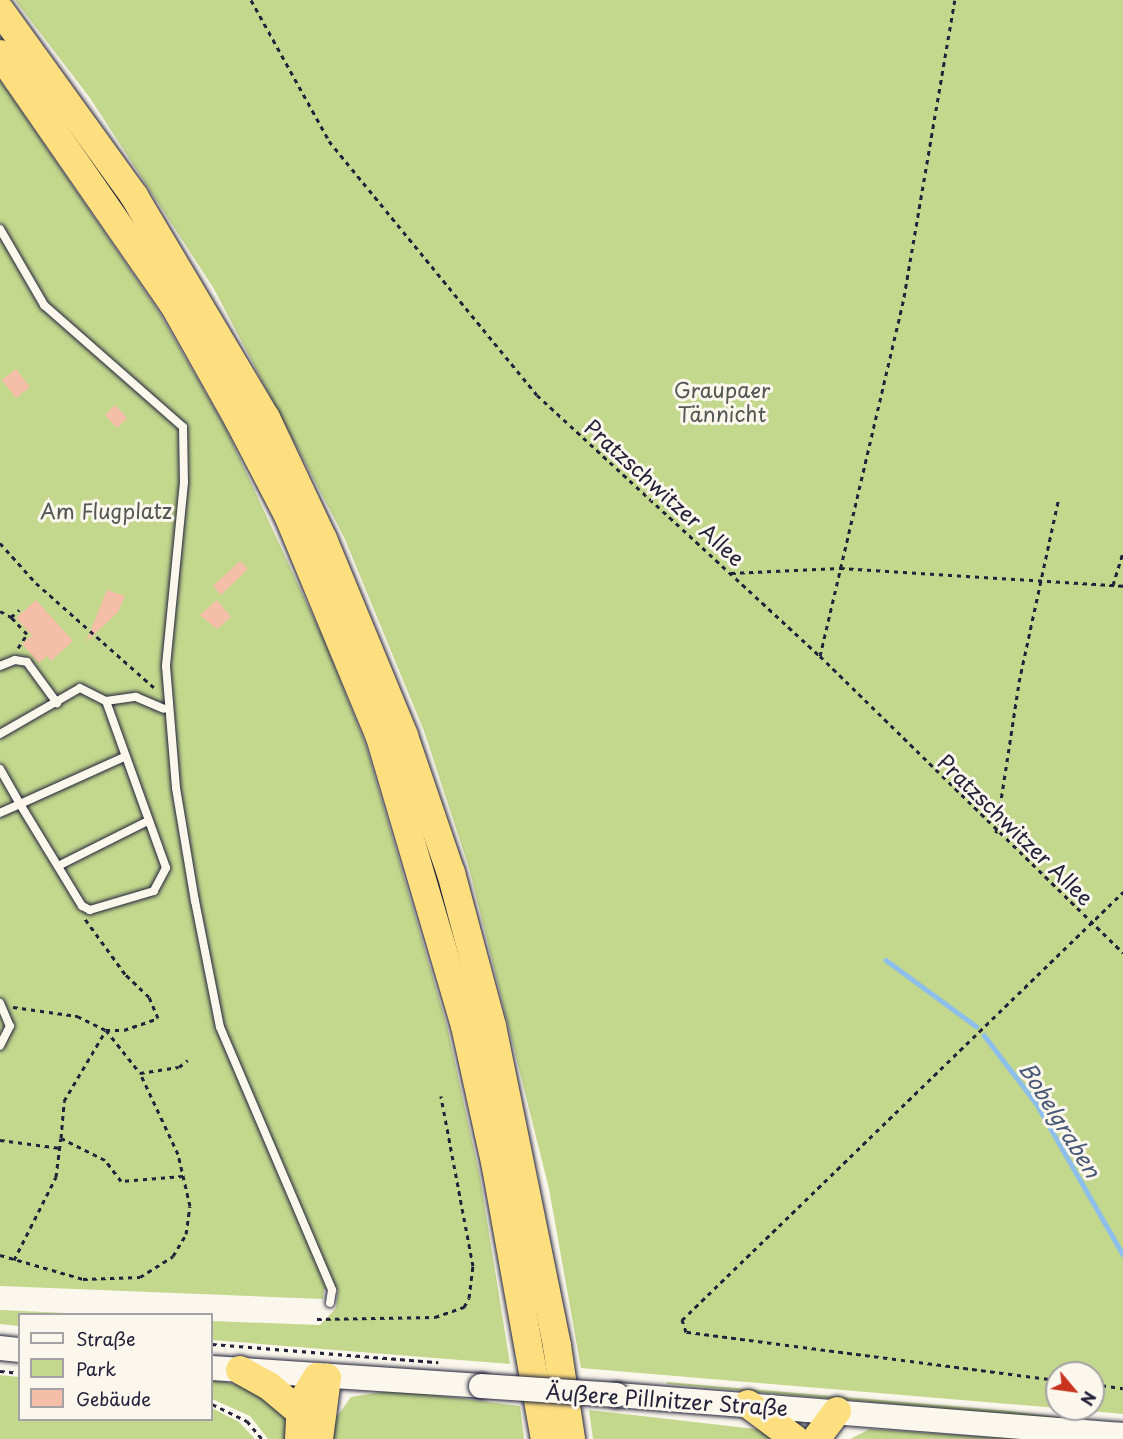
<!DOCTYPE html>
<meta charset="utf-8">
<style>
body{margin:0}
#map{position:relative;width:1123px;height:1439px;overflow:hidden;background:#fbf7ec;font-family:"Playpen Sans",sans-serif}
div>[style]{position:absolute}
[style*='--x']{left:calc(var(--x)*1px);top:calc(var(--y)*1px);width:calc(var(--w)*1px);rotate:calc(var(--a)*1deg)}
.green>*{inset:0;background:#c3d78d}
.stream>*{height:4.5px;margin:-2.25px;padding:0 2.25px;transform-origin:2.25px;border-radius:2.25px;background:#8ebfea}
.building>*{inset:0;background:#f5bea8}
.path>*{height:3px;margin-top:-1.5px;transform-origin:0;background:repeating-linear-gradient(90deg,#22223b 0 4.5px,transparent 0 9px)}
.roads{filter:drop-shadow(0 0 2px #22223b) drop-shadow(0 0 2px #22223b)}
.service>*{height:8px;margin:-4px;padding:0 4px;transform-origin:4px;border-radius:4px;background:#fbf7ec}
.secondary>*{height:24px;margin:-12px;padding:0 12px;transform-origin:12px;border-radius:12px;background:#fbf7ec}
.trunk>*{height:28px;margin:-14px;padding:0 14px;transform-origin:14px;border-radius:14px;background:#fddf80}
.bridges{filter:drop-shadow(0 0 2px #22223b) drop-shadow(0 0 2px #22223b)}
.secondary-bridge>*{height:24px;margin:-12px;padding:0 12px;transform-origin:12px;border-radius:12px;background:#fbf7ec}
span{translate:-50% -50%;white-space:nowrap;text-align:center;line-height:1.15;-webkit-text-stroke:6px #fbf7ec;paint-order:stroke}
.park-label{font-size:21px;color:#525854}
.street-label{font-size:21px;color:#22223b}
.water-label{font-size:22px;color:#485978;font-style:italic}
.legend{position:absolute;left:18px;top:1313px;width:195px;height:108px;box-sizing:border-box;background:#fbf7ec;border:2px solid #a4a2a5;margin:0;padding:8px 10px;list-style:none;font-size:18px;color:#22223b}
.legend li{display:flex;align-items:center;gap:12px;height:30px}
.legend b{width:30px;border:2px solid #a4a2a5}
.north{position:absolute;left:1045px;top:1361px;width:60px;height:60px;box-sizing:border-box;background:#fbf7ec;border:2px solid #a4a2a5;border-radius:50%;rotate:119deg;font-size:16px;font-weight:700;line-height:24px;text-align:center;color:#22223b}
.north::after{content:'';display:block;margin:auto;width:21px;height:27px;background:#c8321e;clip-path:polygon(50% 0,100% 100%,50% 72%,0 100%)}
</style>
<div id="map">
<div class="green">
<i style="clip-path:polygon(15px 0,1123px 0,1123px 1414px,1070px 1409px,1093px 1409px,1093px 1373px,1057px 1373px,1057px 1408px,581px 1368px,549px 1189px,469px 868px,424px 731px,344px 537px,214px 289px,90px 98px)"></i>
<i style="clip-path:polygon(0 80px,159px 312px,226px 429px,324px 640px,366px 746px,447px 1026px,480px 1177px,510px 1364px,212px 1340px,212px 1321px,320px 1325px,336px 1308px,338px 1291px,324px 1289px,323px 1299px,0 1286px)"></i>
<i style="clip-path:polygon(0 1310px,89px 1314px,20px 1314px,19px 1326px,0 1324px)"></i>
<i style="clip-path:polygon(0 1375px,19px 1377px,20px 1420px,212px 1420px,212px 1408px,239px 1422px,255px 1439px,0 1439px)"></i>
<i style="clip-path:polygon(212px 1379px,261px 1390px,286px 1413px,293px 1439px,268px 1439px,250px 1416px,212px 1399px)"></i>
<i style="clip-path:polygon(667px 1382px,1011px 1411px,1123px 1425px,667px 1384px)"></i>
<i style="clip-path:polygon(394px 1390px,520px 1406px,524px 1439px,330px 1439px,333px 1422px,351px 1397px)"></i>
<i style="clip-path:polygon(589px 1410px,765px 1430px,785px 1439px,593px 1439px)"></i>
<i style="clip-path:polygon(870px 1429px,1021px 1439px,850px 1439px)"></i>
</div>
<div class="stream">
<i style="--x:886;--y:960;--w:112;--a:36.3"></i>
<i style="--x:984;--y:1035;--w:86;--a:52.6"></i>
<i style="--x:1036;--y:1103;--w:174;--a:60.1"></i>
</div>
<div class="building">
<i style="clip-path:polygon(16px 369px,30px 387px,16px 398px,2px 380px)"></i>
<i style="clip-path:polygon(115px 405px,127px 418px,117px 428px,105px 415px)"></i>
<i style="clip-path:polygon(240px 561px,248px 569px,221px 595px,213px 586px)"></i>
<i style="clip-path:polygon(107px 590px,125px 596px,118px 612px,86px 642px)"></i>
<i style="clip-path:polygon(36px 600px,73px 641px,51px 661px,47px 656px,39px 663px,22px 644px,32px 635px,16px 618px)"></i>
<i style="clip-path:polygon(217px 600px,231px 617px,217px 629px,200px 615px)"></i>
</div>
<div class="path">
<i style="--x:251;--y:0;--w:161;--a:61"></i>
<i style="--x:329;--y:141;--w:328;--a:50.7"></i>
<i style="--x:537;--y:395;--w:385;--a:42.7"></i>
<i style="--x:820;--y:656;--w:424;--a:44.4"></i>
<i style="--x:0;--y:543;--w:54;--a:48"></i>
<i style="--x:36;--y:583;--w:160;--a:41.5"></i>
<i style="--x:731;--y:573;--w:109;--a:-2.6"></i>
<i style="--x:840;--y:568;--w:284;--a:3.6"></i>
<i style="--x:1113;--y:585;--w:34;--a:-73"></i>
<i style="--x:0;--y:611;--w:13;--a:29"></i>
<i style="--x:18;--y:648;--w:17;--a:-57"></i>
<i style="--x:27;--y:634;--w:23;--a:-133"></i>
<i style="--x:11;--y:617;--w:11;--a:-41"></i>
<i style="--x:820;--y:656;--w:369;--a:-76.8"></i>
<i style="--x:904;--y:297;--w:301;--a:-80.3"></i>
<i style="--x:996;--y:833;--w:153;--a:-81.3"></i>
<i style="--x:1019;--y:682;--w:185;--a:-77.8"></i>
<i style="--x:13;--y:1007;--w:65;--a:8"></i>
<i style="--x:77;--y:1016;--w:32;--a:26"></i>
<i style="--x:106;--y:1030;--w:18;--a:0"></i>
<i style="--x:124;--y:1030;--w:36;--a:-19"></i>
<i style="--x:158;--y:1018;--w:23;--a:-113"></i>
<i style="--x:149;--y:997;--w:33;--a:-136"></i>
<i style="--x:125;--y:974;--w:68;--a:-126"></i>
<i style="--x:0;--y:1140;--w:61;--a:7.6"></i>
<i style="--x:183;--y:1176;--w:62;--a:175.4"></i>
<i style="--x:121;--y:1181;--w:26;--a:-127"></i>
<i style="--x:105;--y:1160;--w:49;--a:-153.4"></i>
<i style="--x:61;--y:1138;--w:37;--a:-85"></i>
<i style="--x:64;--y:1101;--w:82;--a:-59.4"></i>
<i style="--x:106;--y:1030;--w:55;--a:51.7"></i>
<i style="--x:140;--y:1073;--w:39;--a:-9"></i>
<i style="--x:179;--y:1067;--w:11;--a:-38"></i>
<i style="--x:0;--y:1255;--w:86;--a:16.1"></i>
<i style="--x:83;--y:1279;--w:57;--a:-2"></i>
<i style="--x:140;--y:1277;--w:39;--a:-32"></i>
<i style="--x:173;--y:1256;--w:26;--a:-59"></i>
<i style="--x:186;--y:1234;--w:28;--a:-82"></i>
<i style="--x:190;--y:1206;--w:53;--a:-103"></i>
<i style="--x:178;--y:1154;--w:89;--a:-115.1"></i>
<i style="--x:14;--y:1260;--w:93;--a:-63.2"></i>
<i style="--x:56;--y:1177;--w:39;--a:-83"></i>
<i style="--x:317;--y:1319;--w:118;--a:-1"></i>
<i style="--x:435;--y:1317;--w:31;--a:-19"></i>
<i style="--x:464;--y:1307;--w:10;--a:-61"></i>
<i style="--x:469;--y:1298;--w:32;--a:-83"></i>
<i style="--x:473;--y:1266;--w:173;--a:-100.7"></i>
<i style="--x:212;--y:1344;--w:227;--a:4.6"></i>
<i style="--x:0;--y:1371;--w:20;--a:6"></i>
<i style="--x:1057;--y:1380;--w:374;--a:-172.6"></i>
<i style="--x:686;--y:1332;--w:13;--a:-108"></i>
<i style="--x:682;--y:1320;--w:615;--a:-44.14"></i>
<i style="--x:1093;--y:1384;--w:30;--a:8"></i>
<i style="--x:212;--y:1404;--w:39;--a:26"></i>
<i style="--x:247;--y:1421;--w:23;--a:50"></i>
</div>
<div class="roads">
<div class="service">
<i style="--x:0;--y:229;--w:88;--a:59.9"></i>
<i style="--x:44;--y:305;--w:185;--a:41.3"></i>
<i style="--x:183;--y:427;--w:55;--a:89"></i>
<i style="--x:184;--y:482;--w:185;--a:95.6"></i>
<i style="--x:166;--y:666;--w:122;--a:85.3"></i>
<i style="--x:176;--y:788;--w:115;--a:80.5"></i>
<i style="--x:195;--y:901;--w:128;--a:78.8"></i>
<i style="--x:220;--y:1027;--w:286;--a:66.9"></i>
<i style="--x:332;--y:1290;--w:13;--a:99"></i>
<i style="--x:0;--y:666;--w:16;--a:-22"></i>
<i style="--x:15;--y:660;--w:12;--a:9"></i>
<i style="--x:27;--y:662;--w:51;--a:53.8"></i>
<i style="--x:106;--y:701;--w:177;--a:70.2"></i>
<i style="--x:166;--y:868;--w:26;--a:118"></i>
<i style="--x:154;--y:891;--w:67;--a:163.5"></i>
<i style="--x:90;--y:910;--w:9;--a:-153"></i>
<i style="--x:82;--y:906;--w:119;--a:-121.3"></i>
<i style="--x:20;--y:804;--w:114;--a:-24.3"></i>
<i style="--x:0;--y:734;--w:92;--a:-29.9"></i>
<i style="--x:80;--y:688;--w:29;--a:27"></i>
<i style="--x:106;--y:701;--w:30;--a:-8"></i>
<i style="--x:136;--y:697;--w:30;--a:23"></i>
<i style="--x:0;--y:769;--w:40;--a:60.3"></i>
<i style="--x:20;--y:804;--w:22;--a:156"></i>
<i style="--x:60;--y:865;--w:96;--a:-26.6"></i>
<i style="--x:0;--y:1003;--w:25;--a:67"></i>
<i style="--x:10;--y:1026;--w:22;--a:117"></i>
</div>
<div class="secondary">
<i style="--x:0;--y:1348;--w:20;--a:6"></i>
<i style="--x:212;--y:1368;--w:270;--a:3.8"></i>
<i style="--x:617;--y:1395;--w:508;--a:4.52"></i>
</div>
<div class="trunk">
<i style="--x:0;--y:10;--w:229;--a:54.2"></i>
<i style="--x:134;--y:196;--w:258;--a:59.3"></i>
<i style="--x:266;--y:418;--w:134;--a:64.8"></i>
<i style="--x:323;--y:539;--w:213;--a:67.6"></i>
<i style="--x:404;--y:736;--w:145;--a:71.1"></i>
<i style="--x:451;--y:873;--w:158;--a:75"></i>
<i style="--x:492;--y:1026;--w:327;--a:78.5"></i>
<i style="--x:557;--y:1346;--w:94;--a:81.4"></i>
<i style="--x:0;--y:54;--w:305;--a:55.3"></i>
<i style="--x:174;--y:305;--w:133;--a:60.7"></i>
<i style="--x:239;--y:421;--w:106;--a:62.5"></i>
<i style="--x:288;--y:515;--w:240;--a:67.5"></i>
<i style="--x:380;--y:737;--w:301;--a:73.6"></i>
<i style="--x:465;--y:1026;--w:144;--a:77.6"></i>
<i style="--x:496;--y:1167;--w:276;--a:79.8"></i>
<i style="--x:240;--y:1370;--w:33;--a:29"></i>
<i style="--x:269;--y:1386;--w:40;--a:40"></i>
<i style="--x:748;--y:1404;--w:59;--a:36.7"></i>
<i style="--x:299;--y:1439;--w:36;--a:-87"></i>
<i style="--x:301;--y:1403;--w:31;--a:-58"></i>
<i style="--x:319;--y:1439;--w:62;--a:-82.5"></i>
<i style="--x:816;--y:1439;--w:35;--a:-53"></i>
</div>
</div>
<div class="bridges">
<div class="secondary-bridge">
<i style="--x:481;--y:1386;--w:136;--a:3.8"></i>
</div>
</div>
<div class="park-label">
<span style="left:722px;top:401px">Graupaer<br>Tännicht</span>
<span style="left:106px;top:510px">Am Flugplatz</span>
</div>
<div class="street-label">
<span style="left:665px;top:492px;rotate:42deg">Pratzschwitzer Allee</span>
<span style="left:1016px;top:829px;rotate:44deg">Pratzschwitzer Allee</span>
<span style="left:667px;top:1399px;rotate:4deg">Äußere Pillnitzer Straße</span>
</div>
<div class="water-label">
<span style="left:1061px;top:1119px;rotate:58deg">Bobelgraben</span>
</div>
<ul class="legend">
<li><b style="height:8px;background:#fbf7ec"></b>Straße</li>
<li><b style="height:16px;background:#c3d78d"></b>Park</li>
<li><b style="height:16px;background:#f5bea8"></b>Gebäude</li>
</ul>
<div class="north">N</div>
</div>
